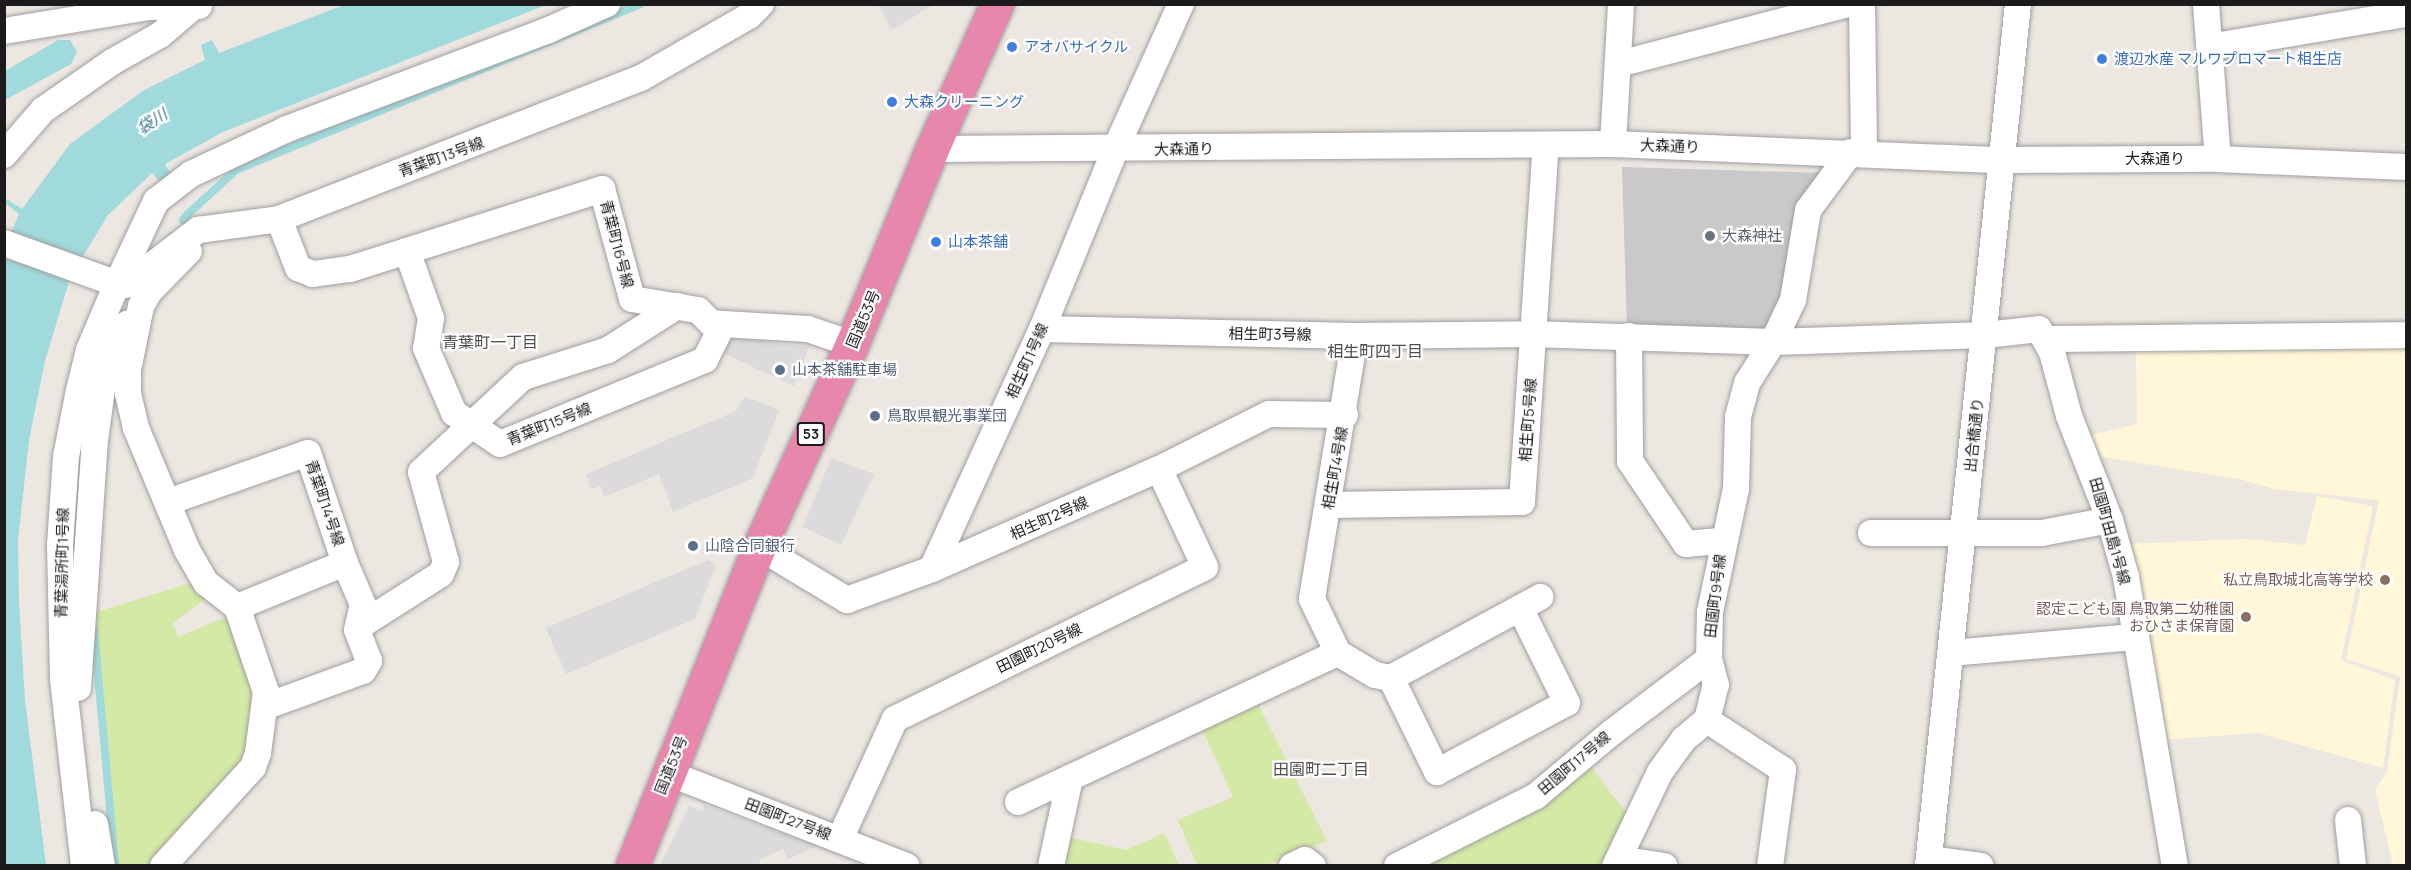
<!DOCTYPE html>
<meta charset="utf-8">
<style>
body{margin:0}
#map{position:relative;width:2411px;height:870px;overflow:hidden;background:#ede7e1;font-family:Manrope,"Noto Sans JP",sans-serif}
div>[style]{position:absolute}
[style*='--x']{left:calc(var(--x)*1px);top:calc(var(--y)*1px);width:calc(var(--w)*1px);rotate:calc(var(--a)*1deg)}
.education>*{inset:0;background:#fff7d8}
.religious>*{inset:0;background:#c9c9c9}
.grass>*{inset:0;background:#d4e9a5}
.parking>*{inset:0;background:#dbdbdb}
.water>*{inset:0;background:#a0dadc}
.stream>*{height:8px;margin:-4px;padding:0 4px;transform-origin:4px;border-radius:4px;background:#a0dadc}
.roads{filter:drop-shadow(0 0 2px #9f9f9f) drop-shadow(0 0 2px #9f9f9f)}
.minor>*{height:26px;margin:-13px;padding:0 13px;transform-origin:13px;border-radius:13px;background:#fff}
.highway>*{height:33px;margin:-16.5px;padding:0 16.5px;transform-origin:16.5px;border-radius:16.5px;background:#e687ab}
.dots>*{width:16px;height:16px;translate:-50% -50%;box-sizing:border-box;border:3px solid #fff;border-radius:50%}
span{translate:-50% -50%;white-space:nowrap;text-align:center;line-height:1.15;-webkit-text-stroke:4.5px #fff;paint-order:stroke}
.shield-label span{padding:2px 4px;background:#fff;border:2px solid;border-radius:4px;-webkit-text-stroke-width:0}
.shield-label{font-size:14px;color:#1b1b1b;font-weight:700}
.shop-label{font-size:15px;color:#366cbe}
.left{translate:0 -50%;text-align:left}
.street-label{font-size:15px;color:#1b1b1b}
.worship-label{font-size:15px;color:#5b616d}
.service-label{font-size:15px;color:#4e5e75}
.education-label{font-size:15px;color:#785e54}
.right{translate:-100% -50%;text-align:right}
.water-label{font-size:16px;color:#407a93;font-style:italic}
.neighbourhood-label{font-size:16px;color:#4e4e4e}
.frame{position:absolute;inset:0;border:6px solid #1b1b1b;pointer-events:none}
</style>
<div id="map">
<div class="education">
<i style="clip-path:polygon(2406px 342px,2406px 865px,2393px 865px,2375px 790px,2387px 772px,2400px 676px,2346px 659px,2379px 500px,2274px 489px,2243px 480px,2096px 456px,2087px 436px,2137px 424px,2136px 344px)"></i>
<i style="clip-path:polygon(2317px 496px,2373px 506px,2341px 660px,2395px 680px,2383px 768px,2258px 733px,2161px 740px,2126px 544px,2246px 539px,2305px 545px)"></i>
</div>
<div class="religious">
<i style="clip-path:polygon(1622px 167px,1825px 173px,1784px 299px,1768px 331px,1627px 329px)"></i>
</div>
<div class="grass">
<i style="clip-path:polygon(194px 582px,205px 599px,173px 623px,178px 637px,228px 616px,249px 674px,254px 701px,253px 753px,157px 865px,118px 865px,96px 612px)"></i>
<i style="clip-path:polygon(1258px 704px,1327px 841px,1267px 865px,1197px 865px,1178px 820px,1233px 797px,1201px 727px)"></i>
<i style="clip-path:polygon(1588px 763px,1630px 818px,1609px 865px,1413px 866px)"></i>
<i style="clip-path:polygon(1164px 833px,1179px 865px,1057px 866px,1063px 836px,1127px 850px)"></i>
</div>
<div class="parking">
<i style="clip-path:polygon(878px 5px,933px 5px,892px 30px)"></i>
<i style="clip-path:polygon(729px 337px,809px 347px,794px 386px,725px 354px)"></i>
<i style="clip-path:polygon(745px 397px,779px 410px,753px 478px,673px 512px,659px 474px,604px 497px,601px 486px,591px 489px,586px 474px,736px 411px)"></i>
<i style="clip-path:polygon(831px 458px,874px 474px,841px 545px,803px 527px)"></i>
<i style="clip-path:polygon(708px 560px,716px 565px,695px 619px,566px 674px,546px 628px)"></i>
<i style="clip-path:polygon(704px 805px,816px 846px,788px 859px,783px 849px,759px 860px,761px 865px,660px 865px,689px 806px,703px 811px)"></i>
</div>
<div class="water">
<i style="clip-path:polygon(344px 5px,546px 5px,223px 132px,165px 164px,171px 174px,160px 182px,152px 173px,108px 215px,70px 278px,45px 361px,29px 440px,18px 540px,19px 602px,25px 700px,46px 865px,5px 866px,4px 249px,19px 214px,5px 203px,7px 199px,22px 209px,70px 144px,144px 90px,205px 60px,201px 45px,212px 40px,219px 53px)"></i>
<i style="clip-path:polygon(58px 40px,70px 40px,77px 52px,71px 64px,5px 100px,5px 71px)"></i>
</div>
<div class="stream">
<i style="--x:189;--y:223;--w:7;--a:-153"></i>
<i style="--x:183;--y:220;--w:8;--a:-50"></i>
<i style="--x:188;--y:214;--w:65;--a:-42.5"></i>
<i style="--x:236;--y:170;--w:437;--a:-22.3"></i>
<i style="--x:94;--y:629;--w:238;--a:84.9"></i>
</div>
<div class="roads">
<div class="minor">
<i style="--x:607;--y:4;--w:64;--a:155.9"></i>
<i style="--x:549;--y:30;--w:282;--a:159.3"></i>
<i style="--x:285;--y:130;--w:104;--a:154.9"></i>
<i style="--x:191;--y:174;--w:44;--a:142.4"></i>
<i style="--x:156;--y:201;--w:92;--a:115.2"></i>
<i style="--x:117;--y:284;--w:9;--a:6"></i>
<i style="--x:126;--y:285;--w:91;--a:-37.4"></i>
<i style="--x:198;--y:230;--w:82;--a:-7.7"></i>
<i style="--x:279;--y:219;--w:388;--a:-21.3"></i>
<i style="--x:641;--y:78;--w:125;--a:-29.9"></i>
<i style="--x:749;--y:16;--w:17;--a:-45"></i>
<i style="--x:1862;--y:4;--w:149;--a:89.2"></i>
<i style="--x:2206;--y:4;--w:155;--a:85.6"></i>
<i style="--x:4;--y:31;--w:147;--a:-9.4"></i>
<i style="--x:149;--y:7;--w:50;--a:-1.1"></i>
<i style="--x:2210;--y:47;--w:199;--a:-9.6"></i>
<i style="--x:1619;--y:64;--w:236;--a:-14.7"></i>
<i style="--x:1613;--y:144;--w:140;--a:-86.7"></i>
<i style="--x:932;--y:149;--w:681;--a:-0.42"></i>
<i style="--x:1613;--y:144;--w:388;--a:2.4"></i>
<i style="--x:2001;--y:160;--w:217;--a:-0.3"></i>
<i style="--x:2218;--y:159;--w:188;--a:2.4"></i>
<i style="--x:4;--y:155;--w:60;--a:-49.1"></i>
<i style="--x:43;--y:110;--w:84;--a:-34.8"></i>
<i style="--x:112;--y:62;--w:55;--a:-29.4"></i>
<i style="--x:160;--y:35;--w:43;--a:-40.3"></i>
<i style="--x:279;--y:219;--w:53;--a:68.8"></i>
<i style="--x:298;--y:268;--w:16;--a:22"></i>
<i style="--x:313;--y:274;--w:37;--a:-8"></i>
<i style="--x:350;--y:269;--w:60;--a:-17.5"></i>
<i style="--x:407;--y:251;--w:71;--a:70.3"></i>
<i style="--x:431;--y:318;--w:30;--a:99"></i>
<i style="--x:426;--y:348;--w:71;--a:66.7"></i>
<i style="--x:454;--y:413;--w:55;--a:34"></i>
<i style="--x:500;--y:444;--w:222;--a:-22.3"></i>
<i style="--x:705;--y:360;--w:40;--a:-63.4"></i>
<i style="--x:723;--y:324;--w:85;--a:3.4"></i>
<i style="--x:808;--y:329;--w:46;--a:18.8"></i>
<i style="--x:4;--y:243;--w:120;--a:19.9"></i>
<i style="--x:117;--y:284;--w:72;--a:113"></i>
<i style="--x:89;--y:350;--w:41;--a:104"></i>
<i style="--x:79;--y:390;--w:68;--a:101"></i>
<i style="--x:66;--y:457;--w:88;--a:93.9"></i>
<i style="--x:60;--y:545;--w:134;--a:88.7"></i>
<i style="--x:63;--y:679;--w:188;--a:83.6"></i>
<i style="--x:407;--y:251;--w:205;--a:-17.6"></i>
<i style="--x:602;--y:189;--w:114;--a:74.7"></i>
<i style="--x:632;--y:299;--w:67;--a:9.5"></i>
<i style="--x:698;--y:310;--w:18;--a:45"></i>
<i style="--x:711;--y:323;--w:12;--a:5"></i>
<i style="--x:1042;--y:329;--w:313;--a:1.3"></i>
<i style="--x:1355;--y:336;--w:179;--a:-0.6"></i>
<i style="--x:1534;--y:334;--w:239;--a:1.9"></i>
<i style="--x:1773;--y:342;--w:212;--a:-1.9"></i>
<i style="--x:1985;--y:335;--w:54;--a:-6.3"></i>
<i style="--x:2039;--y:329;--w:26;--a:61"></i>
<i style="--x:2052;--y:352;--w:66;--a:75.1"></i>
<i style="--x:2069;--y:416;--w:112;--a:68.5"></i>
<i style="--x:2110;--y:520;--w:59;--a:74.3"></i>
<i style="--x:2126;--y:577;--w:293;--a:80.4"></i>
<i style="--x:1355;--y:336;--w:266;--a:99.3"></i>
<i style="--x:1312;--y:599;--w:60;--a:64.3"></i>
<i style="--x:1338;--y:653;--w:43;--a:30.7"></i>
<i style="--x:1375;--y:675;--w:16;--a:11"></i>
<i style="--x:1391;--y:678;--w:105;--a:63.9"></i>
<i style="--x:1437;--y:772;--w:147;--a:-28"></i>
<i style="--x:1567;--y:703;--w:106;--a:-116.3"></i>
<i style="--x:1629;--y:336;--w:125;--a:89.5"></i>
<i style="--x:1630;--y:461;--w:100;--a:56"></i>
<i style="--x:1686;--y:544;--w:37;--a:-5"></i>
<i style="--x:2046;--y:339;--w:360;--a:-0.6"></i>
<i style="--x:168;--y:502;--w:148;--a:-19.3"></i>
<i style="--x:308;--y:453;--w:116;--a:71.4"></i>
<i style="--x:345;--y:563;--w:117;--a:157.8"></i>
<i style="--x:237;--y:607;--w:39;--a:-142"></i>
<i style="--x:206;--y:583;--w:38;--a:-120"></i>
<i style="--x:187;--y:550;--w:132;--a:-112.7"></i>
<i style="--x:136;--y:428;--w:35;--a:-103"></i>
<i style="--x:128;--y:394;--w:24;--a:-90"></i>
<i style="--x:128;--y:370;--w:65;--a:-78.5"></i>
<i style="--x:141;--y:306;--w:16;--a:-60"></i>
<i style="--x:149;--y:292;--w:57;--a:-45.7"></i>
<i style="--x:1329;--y:505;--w:193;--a:-0.9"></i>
<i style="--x:1522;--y:502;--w:358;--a:-86.2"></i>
<i style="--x:1871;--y:533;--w:171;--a:0"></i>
<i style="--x:2042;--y:533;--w:69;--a:-10.8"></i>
<i style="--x:759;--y:547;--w:103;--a:31.1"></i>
<i style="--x:847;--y:600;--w:90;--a:-20"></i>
<i style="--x:932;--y:569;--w:248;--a:-23.8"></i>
<i style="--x:1159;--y:469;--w:123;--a:-26.6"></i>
<i style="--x:1269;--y:414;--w:76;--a:0.8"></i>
<i style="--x:932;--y:569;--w:264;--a:-65.4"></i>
<i style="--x:1042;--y:329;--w:193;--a:-67.8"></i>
<i style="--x:1115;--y:150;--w:160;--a:-65.7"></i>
<i style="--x:358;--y:627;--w:98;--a:-32.6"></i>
<i style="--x:441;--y:574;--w:13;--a:-67"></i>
<i style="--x:446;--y:562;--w:93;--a:-105.5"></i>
<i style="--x:421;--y:472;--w:139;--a:-43"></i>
<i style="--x:523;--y:377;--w:89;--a:-17.6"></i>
<i style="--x:608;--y:350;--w:82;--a:-32.5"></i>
<i style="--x:1951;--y:653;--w:185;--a:-5"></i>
<i style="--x:1391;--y:678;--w:170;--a:-28.5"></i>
<i style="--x:78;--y:688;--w:249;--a:-86.1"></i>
<i style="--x:95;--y:440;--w:51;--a:-82.2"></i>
<i style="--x:102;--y:389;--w:49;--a:-74.5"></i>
<i style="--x:115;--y:342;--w:22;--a:-56"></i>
<i style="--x:264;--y:707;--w:105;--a:-20"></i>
<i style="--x:363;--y:671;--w:12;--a:-59"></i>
<i style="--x:369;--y:661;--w:33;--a:-111"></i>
<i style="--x:357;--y:630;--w:26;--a:-77"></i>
<i style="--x:363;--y:605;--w:46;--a:-113.2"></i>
<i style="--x:1707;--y:720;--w:91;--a:33.3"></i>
<i style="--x:1783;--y:770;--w:97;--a:97.7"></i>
<i style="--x:668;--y:773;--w:256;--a:21.3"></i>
<i style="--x:1018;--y:802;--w:353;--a:-25"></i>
<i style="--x:2348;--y:820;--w:46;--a:83.8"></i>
<i style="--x:95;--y:824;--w:43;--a:80.5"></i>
<i style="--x:840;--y:839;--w:132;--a:-65.4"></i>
<i style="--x:895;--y:719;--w:345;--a:-26.1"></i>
<i style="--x:1205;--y:567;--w:108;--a:-115.1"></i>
<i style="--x:1619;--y:859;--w:46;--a:8.8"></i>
<i style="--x:1929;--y:859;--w:52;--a:7.7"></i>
<i style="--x:163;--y:866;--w:134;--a:-47.7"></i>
<i style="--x:253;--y:767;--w:15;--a:-70"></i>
<i style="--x:258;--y:753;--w:62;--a:-82.5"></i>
<i style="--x:266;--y:692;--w:90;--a:-108.8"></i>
<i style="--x:1051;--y:866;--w:90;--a:-77.8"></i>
<i style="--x:1292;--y:866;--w:14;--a:-25"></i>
<i style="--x:1305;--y:860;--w:10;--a:37"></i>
<i style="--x:1397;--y:866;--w:156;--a:-26.7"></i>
<i style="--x:1536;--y:796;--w:98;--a:-40"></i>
<i style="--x:1611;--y:733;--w:123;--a:-37.1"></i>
<i style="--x:1615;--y:866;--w:104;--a:-64.4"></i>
<i style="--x:1660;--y:772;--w:41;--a:-54"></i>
<i style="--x:1684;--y:739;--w:30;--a:-40"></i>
<i style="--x:1707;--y:720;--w:36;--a:-76"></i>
<i style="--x:1716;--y:685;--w:27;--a:-105"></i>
<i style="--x:1709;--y:659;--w:47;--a:-88.8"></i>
<i style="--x:1710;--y:612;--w:126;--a:-78.1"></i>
<i style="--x:1736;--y:489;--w:72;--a:-88.4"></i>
<i style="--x:1738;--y:417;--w:35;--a:-75"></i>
<i style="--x:1747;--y:383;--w:49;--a:-57.6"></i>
<i style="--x:1773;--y:342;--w:47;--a:-64.5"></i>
<i style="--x:1793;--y:300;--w:91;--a:-80.5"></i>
<i style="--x:1808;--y:210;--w:72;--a:-53.4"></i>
<i style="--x:1928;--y:866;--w:867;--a:-84.04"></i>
</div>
<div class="highway">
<i style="--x:632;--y:866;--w:343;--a:-68.3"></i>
<i style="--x:759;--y:547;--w:223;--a:-65.4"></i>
<i style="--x:852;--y:344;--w:211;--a:-67.7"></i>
<i style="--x:932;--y:149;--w:159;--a:-65.9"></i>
</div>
</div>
<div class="dots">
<i style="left:1012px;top:47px;background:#3f7fe0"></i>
<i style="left:2102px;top:59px;background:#3f7fe0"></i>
<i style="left:892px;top:102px;background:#3f7fe0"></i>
<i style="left:1710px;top:236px;background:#6b7280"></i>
<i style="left:936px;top:242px;background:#3f7fe0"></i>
<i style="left:780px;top:370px;background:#5c6f8a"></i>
<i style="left:875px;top:416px;background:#5c6f8a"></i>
<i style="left:693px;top:546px;background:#5c6f8a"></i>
<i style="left:2385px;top:580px;background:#8d6e63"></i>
<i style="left:2246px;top:617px;background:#8d6e63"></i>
</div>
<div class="shield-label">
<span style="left:811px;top:434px">53</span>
</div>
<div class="shop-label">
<span class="left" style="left:1024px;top:47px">アオバサイクル</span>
<span class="left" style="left:2114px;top:59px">渡辺水産 マルワプロマート相生店</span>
<span class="left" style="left:904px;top:102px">大森クリーニング</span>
<span class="left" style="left:948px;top:242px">山本茶舗</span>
</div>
<div class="street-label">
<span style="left:1670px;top:146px;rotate:2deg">大森通り</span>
<span style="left:1184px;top:149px;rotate:-1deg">大森通り</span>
<span style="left:441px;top:157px;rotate:-20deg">青葉町13号線</span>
<span style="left:2155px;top:159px">大森通り</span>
<span style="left:617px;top:244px;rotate:75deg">青葉町16号線</span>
<span style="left:863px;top:319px;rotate:-67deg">国道53号</span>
<span style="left:1270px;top:334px;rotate:1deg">相生町3号線</span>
<span style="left:1027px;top:361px;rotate:-66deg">相生町1号線</span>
<span style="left:1528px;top:420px;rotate:-86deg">相生町5号線</span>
<span style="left:549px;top:424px;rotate:-22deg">青葉町15号線</span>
<span style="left:1974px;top:435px;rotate:-84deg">出合橋通り</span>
<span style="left:1335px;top:468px;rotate:-80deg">相生町4号線</span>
<span style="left:325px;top:503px;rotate:71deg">青葉町14号線</span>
<span style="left:1049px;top:518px;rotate:-24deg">相生町2号線</span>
<span style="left:2110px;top:531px;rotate:74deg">田園町田島1号線</span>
<span style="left:62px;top:563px;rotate:-89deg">青葉湯所町1号線</span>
<span style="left:1715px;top:596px;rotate:-83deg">田園町9号線</span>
<span style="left:1039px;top:648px;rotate:-26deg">田園町20号線</span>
<span style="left:1574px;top:763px;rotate:-40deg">田園町17号線</span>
<span style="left:671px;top:765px;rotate:-68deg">国道53号</span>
<span style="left:788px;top:819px;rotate:21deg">田園町27号線</span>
</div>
<div class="worship-label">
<span class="left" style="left:1722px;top:236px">大森神社</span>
</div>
<div class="service-label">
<span class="left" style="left:792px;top:370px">山本茶舗駐車場</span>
<span class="left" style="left:887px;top:416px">鳥取県観光事業団</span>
<span class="left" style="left:705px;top:546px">山陰合同銀行</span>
</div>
<div class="education-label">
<span class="right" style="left:2373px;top:580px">私立鳥取城北高等学校</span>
<span class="right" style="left:2234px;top:617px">認定こども園 鳥取第二幼稚園<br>おひさま保育園</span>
</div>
<div class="water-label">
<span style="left:152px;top:121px;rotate:-33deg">袋川</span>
</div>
<div class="neighbourhood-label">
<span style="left:490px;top:342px">青葉町一丁目</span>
<span style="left:1375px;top:351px">相生町四丁目</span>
<span style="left:1321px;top:769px">田園町二丁目</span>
</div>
<div class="frame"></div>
</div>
